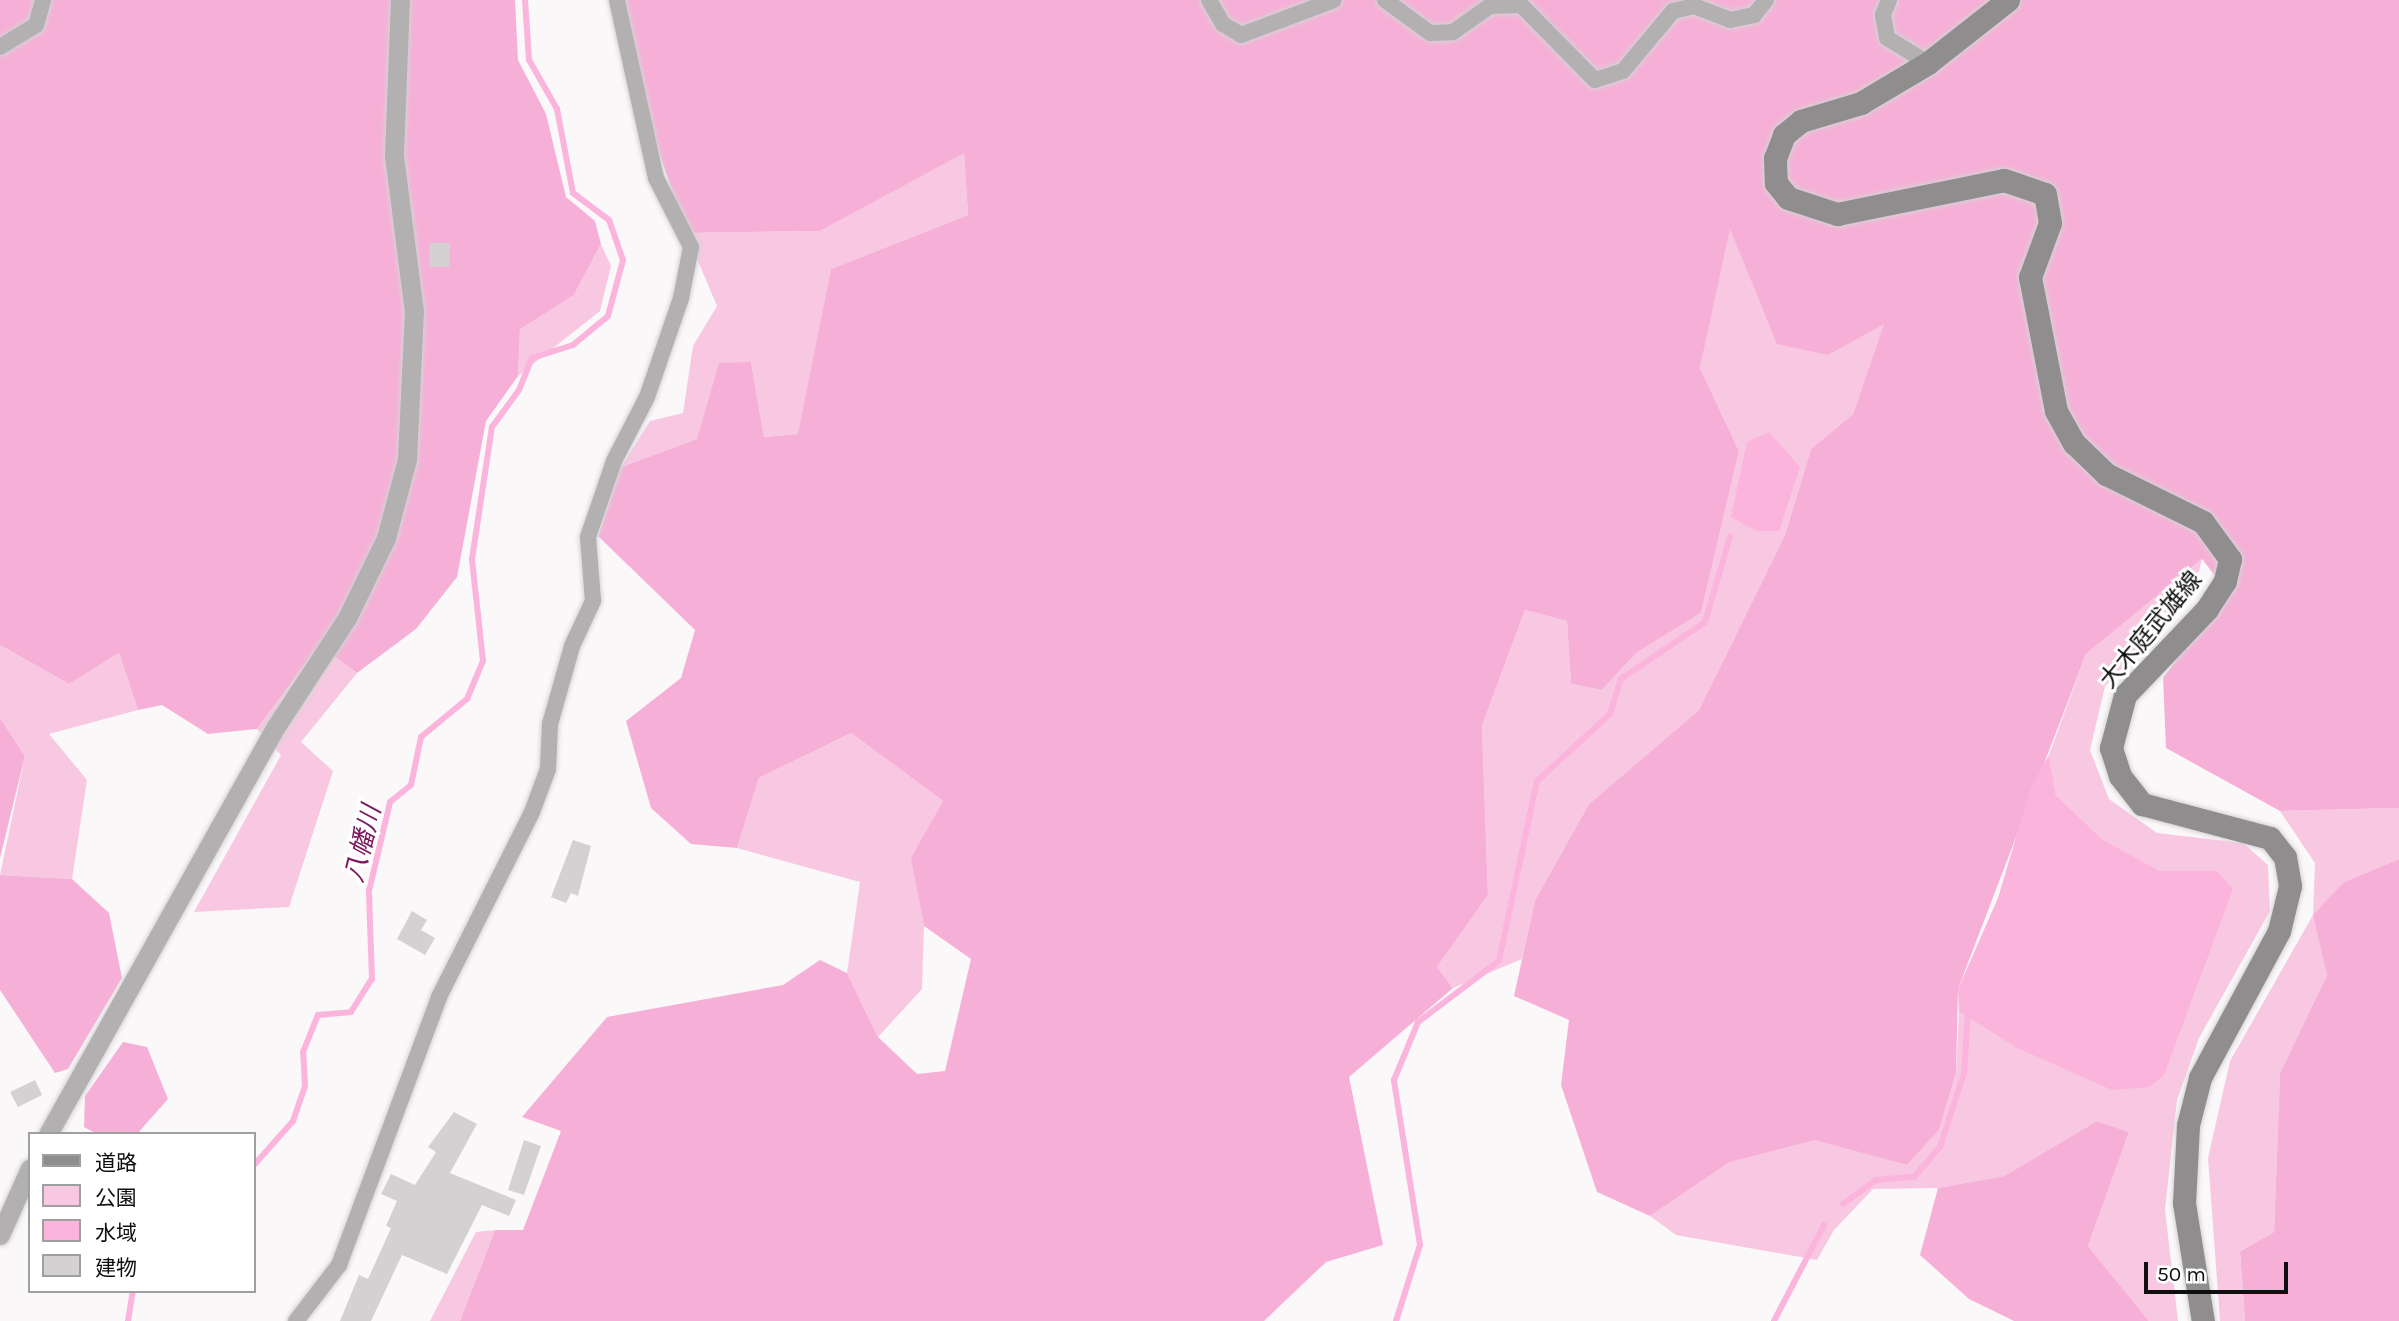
<!DOCTYPE html>
<meta charset="utf-8">
<style>
body{margin:0}
#map{position:relative;width:2399px;height:1321px;overflow:hidden;background:#fbf8fa;font-family:Karla,"Noto Sans JP",sans-serif}
div>[style]{position:absolute}
[style*='--x']{left:calc(var(--x)*1px);top:calc(var(--y)*1px);width:calc(var(--w)*1px);rotate:calc(var(--a)*1deg)}
.green>*{inset:0;background:#f8c8e2}
.forest>*{inset:0;background:#f6b0d7}
.water>*{inset:0;background:#fbb4dc}
.stream>*{height:6px;margin:-3px;padding:0 3px;transform-origin:3px;border-radius:3px;background:#fbb4dc}
.building>*{inset:0;background:#d4d1d3}
.roads{filter:drop-shadow(0 0 2px #d5d3d5) drop-shadow(0 0 2px #d5d3d5)}
.minor>*{height:16px;margin:-8px;padding:0 8px;transform-origin:8px;border-radius:8px;background:#b2b0b1}
.tertiary>*{height:19px;margin:-9.5px;padding:0 9.5px;transform-origin:9.5px;border-radius:9.5px;background:#b2b0b1}
.secondary>*{height:23px;margin:-11.5px;padding:0 11.5px;transform-origin:11.5px;border-radius:11.5px;background:#8f8d8e}
span{translate:-50% -50%;white-space:nowrap;text-align:center;line-height:1.15;-webkit-text-stroke:6px #fff;paint-order:stroke}
.street-label{font-size:24px;color:#100f10}
.water-label{font-size:26px;color:#7c185c;font-style:italic}
.legend{position:absolute;left:28px;top:1132px;width:228px;height:161px;box-sizing:border-box;background:#fff;border:2px solid #9f9f9f;margin:0;padding:9px 12px;list-style:none;font-size:21px;color:#100f10}
.legend li{display:flex;align-items:center;gap:14px;height:35px}
.legend b{width:35px;border:2px solid #9f9f9f}
.scale{position:absolute;left:2144px;top:1262px;width:144px;height:32px;box-sizing:border-box;border:4px solid #100f10;border-top:0;padding-left:9px;font-size:21px;line-height:24px;white-space:nowrap;color:#100f10;-webkit-text-stroke:5px #fff;paint-order:stroke}
</style>
<div id="map">
<div class="green">
<i style="clip-path:polygon(964px 152px,968px 215px,831px 269px,799px 434px,764px 437px,751px 362px,697px 439px,621px 467px,650px 421px,683px 413px,693px 346px,717px 306px,686px 233px,820px 231px)"></i>
<i style="clip-path:polygon(1730px 227px,1885px 322px,1853px 414px,1811px 449px,1785px 535px,1699px 710px,1589px 804px,1535px 900px,1522px 959px,1453px 988px,1437px 967px,1488px 895px,1482px 726px,1525px 610px,1567px 621px,1571px 684px,1602px 690px,1636px 653px,1701px 613px,1739px 451px,1700px 368px)"></i>
<i style="clip-path:polygon(601px 244px,611px 266px,600px 311px,518px 376px,520px 328px,574px 295px)"></i>
<i style="clip-path:polygon(2202px 559px,2193px 595px,2105px 686px,2090px 750px,2109px 799px,2157px 833px,2243px 843px,2268px 865px,2270px 911px,2199px 1038px,2177px 1100px,2165px 1210px,2178px 1321px,2149px 1321px,2088px 1246px,2129px 1132px,2097px 1121px,2004px 1176px,1938px 1188px,1873px 1189px,1834px 1230px,1817px 1260px,1676px 1235px,1650px 1216px,1730px 1162px,1815px 1139px,1907px 1165px,1939px 1130px,1956px 1073px,1959px 1012px,2015px 1047px,2217px 871px,2160px 871px,2102px 839px,2056px 795px,2049px 755px,2086px 654px)"></i>
<i style="clip-path:polygon(0 645px,69px 684px,119px 653px,138px 710px,49px 734px,87px 780px,72px 879px,0 875px,25px 756px,0 718px)"></i>
<i style="clip-path:polygon(319px 645px,357px 673px,301px 742px,333px 771px,289px 907px,194px 912px,281px 755px,257px 729px)"></i>
<i style="clip-path:polygon(851px 733px,943px 801px,912px 858px,924px 926px,922px 989px,878px 1037px,847px 973px,860px 882px,737px 848px,759px 778px)"></i>
<i style="clip-path:polygon(2399px 808px,2399px 859px,2344px 882px,2314px 915px,2327px 975px,2280px 1073px,2274px 1232px,2240px 1253px,2245px 1321px,2220px 1321px,2208px 1158px,2230px 1061px,2313px 915px,2315px 863px,2280px 811px)"></i>
<i style="clip-path:polygon(495px 1230px,460px 1321px,430px 1321px,476px 1232px)"></i>
</div>
<div class="forest">
<i style="clip-path:polygon(0 0,515px 0,518px 60px,546px 114px,566px 197px,595px 221px,601px 244px,574px 295px,520px 329px,518px 376px,486px 421px,457px 577px,416px 629px,357px 673px,319px 645px,257px 729px,208px 734px,162px 705px,138px 710px,119px 653px,69px 684px,0 645px)"></i>
<i style="clip-path:polygon(625px 0,2399px 0,2399px 808px,2280px 811px,2166px 748px,2163px 678px,2227px 591px,2202px 559px,2086px 654px,1958px 989px,1956px 1073px,1939px 1130px,1907px 1165px,1815px 1140px,1730px 1162px,1650px 1216px,1597px 1192px,1561px 1085px,1569px 1020px,1514px 996px,1535px 900px,1589px 804px,1699px 710px,1785px 535px,1811px 449px,1853px 414px,1884px 324px,1828px 355px,1777px 344px,1730px 229px,1700px 368px,1739px 451px,1701px 613px,1636px 653px,1602px 690px,1571px 684px,1567px 621px,1525px 610px,1482px 726px,1488px 895px,1437px 967px,1453px 988px,1349px 1077px,1383px 1245px,1326px 1262px,1264px 1321px,460px 1321px,495px 1230px,523px 1230px,561px 1131px,522px 1117px,607px 1017px,783px 985px,820px 960px,847px 973px,878px 1037px,917px 1074px,945px 1071px,971px 959px,924px 926px,911px 858px,943px 801px,851px 733px,759px 778px,737px 848px,691px 844px,651px 808px,626px 721px,681px 678px,695px 630px,598px 536px,621px 467px,697px 439px,719px 363px,751px 362px,764px 437px,798px 434px,831px 269px,968px 215px,964px 153px,820px 231px,686px 233px,639px 92px)"></i>
<i style="clip-path:polygon(0 718px,25px 756px,0 858px)"></i>
<i style="clip-path:polygon(2399px 859px,2399px 1321px,2245px 1321px,2240px 1252px,2274px 1232px,2280px 1073px,2327px 975px,2313px 915px,2344px 882px)"></i>
<i style="clip-path:polygon(0 875px,72px 879px,109px 913px,122px 978px,68px 1069px,55px 1073px,0 990px)"></i>
<i style="clip-path:polygon(123px 1042px,147px 1047px,168px 1099px,137px 1134px,97px 1134px,84px 1127px,85px 1096px)"></i>
<i style="clip-path:polygon(2097px 1121px,2129px 1132px,2088px 1246px,2149px 1321px,2014px 1321px,1969px 1299px,1920px 1255px,1938px 1188px,2004px 1176px)"></i>
</div>
<div class="water">
<i style="clip-path:polygon(1769px 432px,1800px 467px,1779px 531px,1756px 531px,1731px 517px,1747px 442px)"></i>
<i style="clip-path:polygon(2049px 755px,2056px 795px,2102px 839px,2160px 871px,2217px 871px,2233px 889px,2164px 1075px,2149px 1087px,2112px 1090px,2015px 1047px,1959px 1012px,1958px 989px,1998px 898px,2031px 787px)"></i>
</div>
<div class="stream">
<i style="--x:254;--y:1165;--w:59;--a:-48.4"></i>
<i style="--x:293;--y:1121;--w:37;--a:-71"></i>
<i style="--x:305;--y:1086;--w:34;--a:-93"></i>
<i style="--x:303;--y:1052;--w:40;--a:-68"></i>
<i style="--x:318;--y:1015;--w:33;--a:-5"></i>
<i style="--x:351;--y:1012;--w:39;--a:-58"></i>
<i style="--x:372;--y:979;--w:88;--a:-92"></i>
<i style="--x:369;--y:891;--w:91;--a:-76.7"></i>
<i style="--x:390;--y:802;--w:27;--a:-39"></i>
<i style="--x:411;--y:785;--w:49;--a:-78.2"></i>
<i style="--x:421;--y:737;--w:60;--a:-39.6"></i>
<i style="--x:467;--y:699;--w:41;--a:-67.2"></i>
<i style="--x:483;--y:661;--w:103;--a:-96.2"></i>
<i style="--x:472;--y:559;--w:134;--a:-81.4"></i>
<i style="--x:492;--y:427;--w:46;--a:-53.9"></i>
<i style="--x:519;--y:390;--w:35;--a:-68"></i>
<i style="--x:532;--y:358;--w:43;--a:-17.6"></i>
<i style="--x:573;--y:345;--w:45;--a:-39.6"></i>
<i style="--x:608;--y:316;--w:58;--a:-75"></i>
<i style="--x:623;--y:260;--w:42;--a:-109.3"></i>
<i style="--x:609;--y:220;--w:45;--a:-143.1"></i>
<i style="--x:573;--y:193;--w:86;--a:-100.8"></i>
<i style="--x:557;--y:109;--w:56;--a:-119.7"></i>
<i style="--x:529;--y:60;--w:60;--a:-93.8"></i>
<i style="--x:1843;--y:1204;--w:41;--a:-36"></i>
<i style="--x:1876;--y:1180;--w:38;--a:-5"></i>
<i style="--x:1914;--y:1177;--w:40;--a:-49"></i>
<i style="--x:1940;--y:1147;--w:78;--a:-72"></i>
<i style="--x:1964;--y:1073;--w:61;--a:-86.2"></i>
<i style="--x:128;--y:1321;--w:30;--a:-81"></i>
<i style="--x:1396;--y:1321;--w:80;--a:-72.5"></i>
<i style="--x:1420;--y:1245;--w:167;--a:-99"></i>
<i style="--x:1394;--y:1080;--w:63;--a:-67.5"></i>
<i style="--x:1418;--y:1022;--w:101;--a:-37"></i>
<i style="--x:1499;--y:961;--w:184;--a:-78.1"></i>
<i style="--x:1537;--y:781;--w:99;--a:-42.5"></i>
<i style="--x:1610;--y:714;--w:37;--a:-73"></i>
<i style="--x:1621;--y:679;--w:102;--a:-34.2"></i>
<i style="--x:1705;--y:622;--w:89;--a:-73.6"></i>
<i style="--x:1774;--y:1321;--w:108;--a:-62.5"></i>
</div>
<div class="building">
<i style="clip-path:polygon(430px 243px,450px 243px,449px 267px,429px 267px)"></i>
<i style="clip-path:polygon(573px 840px,591px 846px,578px 896px,571px 893px,566px 903px,551px 897px)"></i>
<i style="clip-path:polygon(412px 911px,427px 920px,421px 930px,435px 938px,425px 955px,397px 939px)"></i>
<i style="clip-path:polygon(35px 1080px,42px 1095px,18px 1107px,10px 1092px)"></i>
<i style="clip-path:polygon(454px 1112px,477px 1124px,450px 1173px,516px 1200px,509px 1216px,482px 1205px,447px 1274px,402px 1255px,371px 1321px,340px 1321px,359px 1275px,368px 1279px,391px 1228px,386px 1226px,397px 1201px,381px 1194px,391px 1174px,415px 1185px,436px 1152px,428px 1147px)"></i>
<i style="clip-path:polygon(524px 1140px,541px 1146px,524px 1195px,508px 1190px)"></i>
</div>
<div class="roads">
<div class="minor">
<i style="--x:1209;--y:0;--w:28;--a:60"></i>
<i style="--x:1223;--y:24;--w:21;--a:31"></i>
<i style="--x:1241;--y:35;--w:99;--a:-20.6"></i>
<i style="--x:1385;--y:0;--w:56;--a:36.3"></i>
<i style="--x:1430;--y:33;--w:23;--a:-2"></i>
<i style="--x:1453;--y:32;--w:45;--a:-35.1"></i>
<i style="--x:1490;--y:6;--w:31;--a:-2"></i>
<i style="--x:1521;--y:5;--w:105;--a:45.4"></i>
<i style="--x:1595;--y:80;--w:29;--a:-18"></i>
<i style="--x:1623;--y:71;--w:78;--a:-50.2"></i>
<i style="--x:1673;--y:11;--w:22;--a:-13"></i>
<i style="--x:1694;--y:6;--w:39;--a:21"></i>
<i style="--x:1730;--y:20;--w:25;--a:-12"></i>
<i style="--x:1754;--y:15;--w:19;--a:-51"></i>
<i style="--x:1889;--y:0;--w:16;--a:112"></i>
<i style="--x:1883;--y:15;--w:23;--a:80"></i>
<i style="--x:1887;--y:38;--w:48;--a:31.4"></i>
<i style="--x:0;--y:47;--w:42;--a:-31.4"></i>
<i style="--x:36;--y:25;--w:26;--a:-74"></i>
<i style="--x:296;--y:1321;--w:71;--a:-52.5"></i>
<i style="--x:339;--y:1265;--w:286;--a:-69.5"></i>
<i style="--x:439;--y:997;--w:207;--a:-63.3"></i>
<i style="--x:532;--y:812;--w:46;--a:-69.6"></i>
<i style="--x:548;--y:769;--w:45;--a:-87.5"></i>
<i style="--x:550;--y:724;--w:81;--a:-74.2"></i>
<i style="--x:572;--y:646;--w:50;--a:-65"></i>
<i style="--x:593;--y:601;--w:64;--a:-94.5"></i>
<i style="--x:588;--y:537;--w:80;--a:-71.1"></i>
<i style="--x:614;--y:461;--w:72;--a:-62.7"></i>
<i style="--x:647;--y:397;--w:105;--a:-71"></i>
<i style="--x:681;--y:298;--w:52;--a:-78.9"></i>
<i style="--x:691;--y:247;--w:77;--a:-116.9"></i>
<i style="--x:656;--y:178;--w:182;--a:-102.4"></i>
</div>
<div class="tertiary">
<i style="--x:48;--y:1134;--w:465;--a:-60.8"></i>
<i style="--x:275;--y:728;--w:131;--a:-56.8"></i>
<i style="--x:347;--y:618;--w:89;--a:-64"></i>
<i style="--x:386;--y:538;--w:82;--a:-75.1"></i>
<i style="--x:407;--y:459;--w:147;--a:-87.3"></i>
<i style="--x:414;--y:312;--w:158;--a:-97.3"></i>
<i style="--x:394;--y:155;--w:155;--a:-87.8"></i>
<i style="--x:0;--y:1235;--w:73;--a:-65.9"></i>
</div>
<div class="secondary">
<i style="--x:2008;--y:0;--w:102;--a:141.8"></i>
<i style="--x:1928;--y:63;--w:78;--a:149.2"></i>
<i style="--x:1861;--y:103;--w:63;--a:163.3"></i>
<i style="--x:1801;--y:121;--w:22;--a:141"></i>
<i style="--x:1784;--y:135;--w:25;--a:111"></i>
<i style="--x:1775;--y:158;--w:25;--a:88"></i>
<i style="--x:1776;--y:183;--w:19;--a:51"></i>
<i style="--x:1788;--y:198;--w:52;--a:18.1"></i>
<i style="--x:1837;--y:214;--w:170;--a:-11.5"></i>
<i style="--x:2004;--y:180;--w:43;--a:18.9"></i>
<i style="--x:2045;--y:194;--w:29;--a:80"></i>
<i style="--x:2050;--y:223;--w:58;--a:110.3"></i>
<i style="--x:2030;--y:277;--w:136;--a:79"></i>
<i style="--x:2056;--y:411;--w:37;--a:61"></i>
<i style="--x:2074;--y:443;--w:45;--a:44.1"></i>
<i style="--x:2106;--y:474;--w:108;--a:26.3"></i>
<i style="--x:2203;--y:522;--w:46;--a:53.9"></i>
<i style="--x:2230;--y:559;--w:23;--a:103"></i>
<i style="--x:2225;--y:581;--w:33;--a:123"></i>
<i style="--x:2207;--y:609;--w:119;--a:133.6"></i>
<i style="--x:2125;--y:695;--w:55;--a:104.8"></i>
<i style="--x:2111;--y:748;--w:29;--a:72"></i>
<i style="--x:2120;--y:776;--w:36;--a:52"></i>
<i style="--x:2142;--y:804;--w:132;--a:14.9"></i>
<i style="--x:2270;--y:838;--w:24;--a:52"></i>
<i style="--x:2285;--y:857;--w:29;--a:80"></i>
<i style="--x:2290;--y:886;--w:46;--a:103.7"></i>
<i style="--x:2279;--y:931;--w:167;--a:118.3"></i>
<i style="--x:2200;--y:1078;--w:49;--a:104.3"></i>
<i style="--x:2188;--y:1125;--w:78;--a:92.9"></i>
<i style="--x:2184;--y:1203;--w:120;--a:80.9"></i>
</div>
</div>
<div class="street-label">
<span style="left:2151px;top:630px;rotate:-50deg">大木庭武雄線</span>
</div>
<div class="water-label">
<span style="left:363px;top:844px;rotate:-76deg">八幡川</span>
</div>
<ul class="legend">
<li><b style="height:9px;background:#8f8d8e"></b>道路</li>
<li><b style="height:19px;background:#f8c8e2"></b>公園</li>
<li><b style="height:19px;background:#fbb4dc"></b>水域</li>
<li><b style="height:19px;background:#d4d1d3"></b>建物</li>
</ul>
<div class="scale">50 m</div>
</div>
